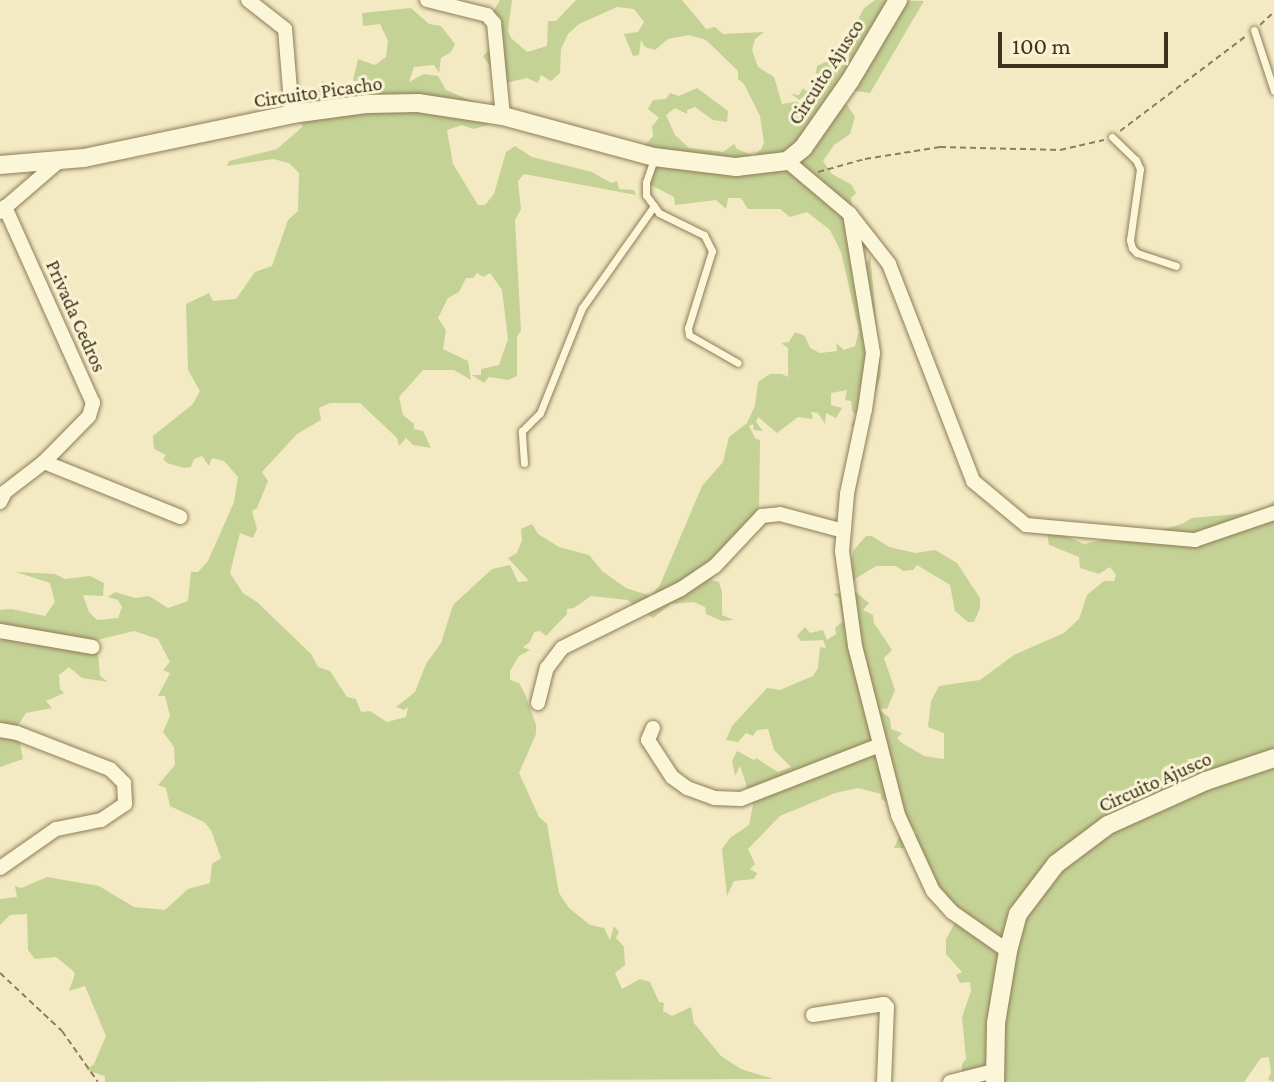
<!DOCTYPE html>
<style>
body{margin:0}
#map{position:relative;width:1274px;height:1082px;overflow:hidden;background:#f3eac3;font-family:"Crimson Pro",serif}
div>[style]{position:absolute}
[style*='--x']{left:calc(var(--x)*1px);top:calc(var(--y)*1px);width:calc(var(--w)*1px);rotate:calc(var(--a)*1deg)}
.green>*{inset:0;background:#c4d296}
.path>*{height:2px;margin-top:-1px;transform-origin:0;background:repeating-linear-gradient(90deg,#8f7c58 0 6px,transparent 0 10px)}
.roads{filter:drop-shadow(0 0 2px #8f7c58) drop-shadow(0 0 2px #8f7c58)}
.service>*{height:7px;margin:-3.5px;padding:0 3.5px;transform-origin:3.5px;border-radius:3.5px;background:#fcf6d8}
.minor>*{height:14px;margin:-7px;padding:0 7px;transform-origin:7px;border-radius:7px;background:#fcf6d8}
.secondary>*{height:18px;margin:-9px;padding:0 9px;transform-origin:9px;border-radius:9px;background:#fcf6d8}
span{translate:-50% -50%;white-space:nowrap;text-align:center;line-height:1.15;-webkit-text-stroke:6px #f9f3d4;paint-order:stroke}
.street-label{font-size:20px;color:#3e311d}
.scale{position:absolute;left:998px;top:32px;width:170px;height:36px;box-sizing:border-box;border:4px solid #3e311d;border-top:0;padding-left:10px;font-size:24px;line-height:28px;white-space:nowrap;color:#3e311d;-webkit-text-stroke:6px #f9f3d4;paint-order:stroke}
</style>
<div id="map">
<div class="green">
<i style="clip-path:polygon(500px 0,512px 0,508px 30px,511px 38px,527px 52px,547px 46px,548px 21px,556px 21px,576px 0,682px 0,706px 29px,715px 27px,723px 34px,764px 32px,755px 39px,752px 50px,758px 67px,774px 77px,782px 104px,801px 101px,791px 94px,799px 95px,803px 88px,806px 91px,814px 85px,817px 66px,830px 60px,850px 59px,848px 51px,854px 45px,853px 29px,864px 8px,875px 0,924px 1px,870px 93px,849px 90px,840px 94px,855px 117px,850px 134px,834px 145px,823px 161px,832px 174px,852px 185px,856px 193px,851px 198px,853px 213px,872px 251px,862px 247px,862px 256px,867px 263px,870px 254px,881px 373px,877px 389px,864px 400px,864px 426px,851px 426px,858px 416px,852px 411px,851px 401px,845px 400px,847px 390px,831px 393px,831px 405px,842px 408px,836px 418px,826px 413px,825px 424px,818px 413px,811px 412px,813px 419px,798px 417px,777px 433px,758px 417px,756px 422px,763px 431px,754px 430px,753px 424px,749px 426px,755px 438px,760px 440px,759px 511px,711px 580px,719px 582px,722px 592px,722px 615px,734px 620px,722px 621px,706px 614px,705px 607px,694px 602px,671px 604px,653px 618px,627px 600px,591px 596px,574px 608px,567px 609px,567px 614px,546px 636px,540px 631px,534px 632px,530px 642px,523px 647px,530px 650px,519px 656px,510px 671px,510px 680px,519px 683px,525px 694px,536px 725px,536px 734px,519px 773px,539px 817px,547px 824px,559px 893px,569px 908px,590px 925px,604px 928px,610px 940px,614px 926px,619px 932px,616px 938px,624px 947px,625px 965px,615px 973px,622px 989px,640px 979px,650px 982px,659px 1002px,664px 1003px,663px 1011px,672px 1016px,691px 1007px,694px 1023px,721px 1056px,741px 1069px,773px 1079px,105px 1082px,105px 1076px,86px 1070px,94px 1064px,106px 1036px,85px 986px,69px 991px,75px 974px,72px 970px,56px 957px,35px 959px,28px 950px,27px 914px,10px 915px,0 925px,0 899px,17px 897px,15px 886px,21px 888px,47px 877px,99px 886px,134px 907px,165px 910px,188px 889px,210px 883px,212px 864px,221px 858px,211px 830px,204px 822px,170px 806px,166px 788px,158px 785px,175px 765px,174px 747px,163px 732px,170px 716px,165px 696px,158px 696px,170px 673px,163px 670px,170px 662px,158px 639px,134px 631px,97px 640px,100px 676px,108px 682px,82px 678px,69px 667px,59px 675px,60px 689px,64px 693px,46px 701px,52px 708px,26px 713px,17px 727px,23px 759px,0 767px,0 642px,5px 633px,0 630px,0 610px,11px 609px,45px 616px,55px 602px,50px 583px,16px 572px,55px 574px,65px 579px,90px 576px,104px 583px,103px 596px,83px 595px,89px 612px,97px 620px,118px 618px,122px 607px,118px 600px,108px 597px,115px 592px,135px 598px,149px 596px,168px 608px,188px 601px,191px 572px,198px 572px,208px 561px,234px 502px,238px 477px,224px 461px,212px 458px,209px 466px,202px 456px,194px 459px,191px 467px,184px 468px,167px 463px,163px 459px,166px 455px,154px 449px,153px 436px,193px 404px,200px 391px,188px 370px,186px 304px,209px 293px,213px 301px,236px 299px,255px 272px,272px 266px,288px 220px,298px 211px,299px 173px,289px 163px,273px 159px,227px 166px,229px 161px,277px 149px,300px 129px,303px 126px,293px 115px,298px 103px,310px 98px,323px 81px,328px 91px,341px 97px,351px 89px,358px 59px,375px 65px,386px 57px,388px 41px,380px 24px,363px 26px,362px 13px,411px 8px,429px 24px,441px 26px,455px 44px,451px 52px,441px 58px,439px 73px,434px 65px,414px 67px,409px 82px,424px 74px,438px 76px,446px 90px,486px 107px,491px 121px,488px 125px,473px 129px,462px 125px,447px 130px,453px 164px,478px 205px,485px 205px,494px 194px,506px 152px,515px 146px,532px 157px,592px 172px,611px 183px,617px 181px,619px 189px,634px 190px,636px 195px,524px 174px,518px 181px,521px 209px,515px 220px,521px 331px,517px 336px,517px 376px,508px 380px,489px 377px,484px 383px,472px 375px,481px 375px,481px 369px,499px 365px,508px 339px,502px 290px,490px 273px,483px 277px,477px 273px,473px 278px,466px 278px,459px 292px,448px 298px,438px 318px,446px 330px,443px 349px,468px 361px,471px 380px,454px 370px,423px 370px,399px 397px,403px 415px,414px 424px,414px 429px,423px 431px,431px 448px,413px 445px,406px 438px,399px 446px,397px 438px,360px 403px,330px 403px,319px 408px,321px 420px,297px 434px,262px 472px,268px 481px,257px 508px,252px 511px,257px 529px,253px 538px,240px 533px,230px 573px,243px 593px,257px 602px,311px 654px,318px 667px,330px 671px,347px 697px,356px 699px,361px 712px,370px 711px,387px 722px,406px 717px,408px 707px,404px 710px,396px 707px,415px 692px,426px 664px,441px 643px,453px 605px,492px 569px,510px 565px,518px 582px,529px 581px,508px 558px,517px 553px,522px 540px,521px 529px,532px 524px,538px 534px,559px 547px,589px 555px,602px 571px,626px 588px,651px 596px,660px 585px,702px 486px,723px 462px,729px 437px,747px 423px,755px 406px,758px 382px,770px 374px,782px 374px,788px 377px,788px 348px,781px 343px,789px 342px,795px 332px,805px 336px,810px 348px,820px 353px,837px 351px,836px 343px,844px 350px,855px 346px,859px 331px,841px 252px,830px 230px,807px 212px,790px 217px,780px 209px,748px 209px,741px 198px,728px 198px,726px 209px,716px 200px,675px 205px,674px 197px,651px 185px,645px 173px,652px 171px,644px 146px,653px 136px,652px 126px,659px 118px,648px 109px,653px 100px,666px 99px,670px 93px,679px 96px,697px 88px,728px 111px,727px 122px,713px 120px,695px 107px,687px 110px,687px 114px,675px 108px,666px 115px,675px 135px,689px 148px,723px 152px,734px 144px,737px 149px,754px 156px,762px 148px,764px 142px,760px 116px,744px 84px,738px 79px,738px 71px,706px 40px,689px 35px,668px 39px,655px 50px,645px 47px,641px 40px,639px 55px,633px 56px,624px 34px,638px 32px,644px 22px,634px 9px,617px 7px,579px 24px,568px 34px,561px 49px,560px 73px,551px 81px,541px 75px,538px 83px,527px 78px,502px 84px,483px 56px,494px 45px,493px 12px)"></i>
<i style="clip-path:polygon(1274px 500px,1274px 1082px,1268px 1079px,1271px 1073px,1269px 1057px,1261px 1058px,1244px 1082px,962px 1082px,962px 1064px,966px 1059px,962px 1017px,971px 991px,970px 982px,960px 983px,956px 975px,962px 972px,946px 954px,946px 939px,956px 921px,909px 848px,894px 848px,903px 828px,910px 835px,917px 834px,901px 810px,881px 799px,881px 794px,858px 788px,835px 793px,780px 816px,748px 849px,755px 864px,750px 869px,757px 873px,754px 879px,734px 881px,727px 896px,722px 849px,730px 838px,749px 825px,753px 805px,740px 766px,735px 776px,732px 761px,737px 751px,754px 760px,756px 758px,778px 772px,791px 767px,774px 750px,768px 729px,757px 730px,753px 736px,746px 733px,738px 742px,726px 740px,732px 726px,767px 688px,780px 690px,813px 676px,818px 668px,820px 647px,826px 648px,823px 640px,801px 641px,797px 636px,805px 627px,810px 633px,823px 630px,827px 640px,836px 634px,835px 628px,843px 621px,839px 598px,833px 594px,846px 592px,853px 551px,866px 536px,872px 536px,889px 547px,915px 553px,935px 550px,957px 563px,980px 598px,980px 608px,974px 622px,968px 622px,955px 611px,950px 585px,917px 565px,913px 570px,903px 571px,896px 566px,876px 566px,855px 579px,853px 590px,869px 603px,863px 610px,873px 615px,874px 623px,892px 650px,884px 658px,895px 690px,887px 709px,880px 708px,882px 712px,890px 718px,891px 729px,902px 733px,897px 738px,902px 743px,924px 756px,944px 759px,944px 733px,928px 727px,931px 701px,939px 686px,980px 680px,1014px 655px,1064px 633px,1079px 619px,1087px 595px,1104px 581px,1114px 581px,1116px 575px,1110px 567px,1099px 574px,1080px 568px,1079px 557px,1049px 545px,1047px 533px,1064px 535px,1084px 544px,1103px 540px,1120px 542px,1182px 524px,1192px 518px,1249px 513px,1269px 506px)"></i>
</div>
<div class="path">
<i style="--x:1260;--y:25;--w:19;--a:-43"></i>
<i style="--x:1120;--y:131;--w:158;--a:-37"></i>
<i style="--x:818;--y:172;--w:49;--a:-15.5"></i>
<i style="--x:865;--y:159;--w:76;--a:-9.1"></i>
<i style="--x:940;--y:147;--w:120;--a:1.4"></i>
<i style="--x:1060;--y:150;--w:45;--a:-12.8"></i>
<i style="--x:0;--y:973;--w:85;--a:43.1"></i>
<i style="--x:62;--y:1031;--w:62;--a:54.8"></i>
</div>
<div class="roads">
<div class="service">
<i style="--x:1254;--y:30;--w:64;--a:71.8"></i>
<i style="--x:1112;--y:137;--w:33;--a:44"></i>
<i style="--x:1136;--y:160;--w:10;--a:66"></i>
<i style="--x:1140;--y:169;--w:72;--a:98"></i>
<i style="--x:1130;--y:240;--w:8;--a:76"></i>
<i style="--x:1132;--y:248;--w:7;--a:45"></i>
<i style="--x:1137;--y:253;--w:41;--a:18.4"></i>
<i style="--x:654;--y:159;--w:24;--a:109"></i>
<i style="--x:646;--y:182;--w:13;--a:90"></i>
<i style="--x:646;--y:195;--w:22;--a:54"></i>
<i style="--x:659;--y:213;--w:50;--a:26.1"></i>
<i style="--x:704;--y:235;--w:18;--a:63"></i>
<i style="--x:712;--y:251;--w:81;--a:107.3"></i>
<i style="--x:688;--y:328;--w:7;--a:82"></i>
<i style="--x:689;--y:335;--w:56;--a:29.7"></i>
<i style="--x:524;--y:463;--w:32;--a:-94"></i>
<i style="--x:522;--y:431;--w:25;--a:-45"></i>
<i style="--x:540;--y:413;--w:113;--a:-68.2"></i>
<i style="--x:582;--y:308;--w:125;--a:-54.8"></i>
</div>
<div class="minor">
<i style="--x:248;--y:0;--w:47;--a:38.1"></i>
<i style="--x:285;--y:29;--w:85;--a:85.3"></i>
<i style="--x:427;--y:0;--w:62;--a:14"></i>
<i style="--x:487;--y:15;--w:11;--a:49"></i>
<i style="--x:494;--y:23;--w:93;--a:84.5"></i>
<i style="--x:787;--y:161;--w:82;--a:40.1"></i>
<i style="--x:850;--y:214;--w:141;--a:80.6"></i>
<i style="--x:873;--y:353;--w:57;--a:98.1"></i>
<i style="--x:865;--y:409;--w:87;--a:102"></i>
<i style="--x:847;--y:494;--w:57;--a:95"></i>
<i style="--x:842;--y:551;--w:96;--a:82.2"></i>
<i style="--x:855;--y:646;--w:174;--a:75.7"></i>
<i style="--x:898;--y:815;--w:84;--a:65.3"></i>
<i style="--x:933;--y:891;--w:28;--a:48"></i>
<i style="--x:952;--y:912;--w:68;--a:34.9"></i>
<i style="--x:0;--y:212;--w:78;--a:-40.8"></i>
<i style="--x:850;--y:214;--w:63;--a:52"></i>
<i style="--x:889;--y:264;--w:233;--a:68.8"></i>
<i style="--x:973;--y:481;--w:69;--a:39.7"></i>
<i style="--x:1026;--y:525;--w:170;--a:5.1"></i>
<i style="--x:1195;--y:540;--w:83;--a:-18.9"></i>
<i style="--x:44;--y:462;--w:147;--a:22"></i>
<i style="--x:0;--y:502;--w:11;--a:-63"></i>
<i style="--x:5;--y:492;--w:49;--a:-37.6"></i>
<i style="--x:44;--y:462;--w:64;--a:-45.6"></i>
<i style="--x:89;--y:416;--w:14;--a:-73"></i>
<i style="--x:93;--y:403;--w:215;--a:-114.2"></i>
<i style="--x:0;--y:631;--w:94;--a:9.8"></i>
<i style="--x:538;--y:703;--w:36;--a:-76"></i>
<i style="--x:547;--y:668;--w:25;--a:-53"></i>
<i style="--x:562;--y:648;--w:133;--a:-26.4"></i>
<i style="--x:681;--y:589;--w:41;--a:-34.1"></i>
<i style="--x:715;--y:566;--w:69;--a:-46.8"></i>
<i style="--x:762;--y:516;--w:18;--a:-6"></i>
<i style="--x:780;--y:514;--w:66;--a:14.9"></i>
<i style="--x:653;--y:728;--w:13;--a:113"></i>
<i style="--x:648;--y:740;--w:44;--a:57"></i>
<i style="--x:672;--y:777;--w:19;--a:36"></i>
<i style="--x:687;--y:788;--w:29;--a:20"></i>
<i style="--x:714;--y:798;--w:27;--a:2"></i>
<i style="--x:741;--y:799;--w:149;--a:-21.2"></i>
<i style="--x:0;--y:730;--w:17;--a:10"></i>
<i style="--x:17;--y:733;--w:100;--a:21.2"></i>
<i style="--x:110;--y:769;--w:20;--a:45"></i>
<i style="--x:124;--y:783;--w:21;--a:87"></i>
<i style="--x:125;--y:804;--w:29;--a:146"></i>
<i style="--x:101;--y:820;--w:46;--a:168.7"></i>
<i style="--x:56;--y:829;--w:68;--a:145.1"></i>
<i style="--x:813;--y:1015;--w:72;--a:-8.8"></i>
<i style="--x:884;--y:1004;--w:4;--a:45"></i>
<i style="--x:887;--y:1007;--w:75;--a:92.3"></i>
<i style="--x:950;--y:1082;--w:45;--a:-14"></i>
</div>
<div class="secondary">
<i style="--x:0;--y:165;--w:84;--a:-4.8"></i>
<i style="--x:84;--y:158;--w:213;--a:-11.9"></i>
<i style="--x:292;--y:114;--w:76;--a:-7.6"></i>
<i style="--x:367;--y:104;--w:51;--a:-1.1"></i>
<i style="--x:418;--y:103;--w:86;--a:8.7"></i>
<i style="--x:503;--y:116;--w:156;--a:15.2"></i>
<i style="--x:654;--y:157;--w:83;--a:7"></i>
<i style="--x:736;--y:167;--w:51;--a:-6.7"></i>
<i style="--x:787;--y:161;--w:21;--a:-39"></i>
<i style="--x:803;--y:148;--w:82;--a:-55"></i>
<i style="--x:850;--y:81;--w:94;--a:-59.3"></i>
<i style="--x:995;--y:1082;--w:59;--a:-89"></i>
<i style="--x:996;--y:1023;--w:73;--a:-80.5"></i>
<i style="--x:1008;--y:951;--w:38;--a:-75"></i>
<i style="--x:1018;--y:914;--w:63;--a:-52.8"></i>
<i style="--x:1056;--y:864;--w:65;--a:-36.9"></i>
<i style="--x:1108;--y:825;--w:107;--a:-24.2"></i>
<i style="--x:1206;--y:781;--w:72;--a:-18.7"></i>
</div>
</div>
<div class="street-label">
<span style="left:826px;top:72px;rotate:-57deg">Circuito Ajusco</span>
<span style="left:318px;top:92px;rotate:-8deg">Circuito Picacho</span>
<span style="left:76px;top:316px;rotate:66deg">Privada Cedros</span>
<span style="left:1155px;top:782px;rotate:-24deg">Circuito Ajusco</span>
</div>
<div class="scale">100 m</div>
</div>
